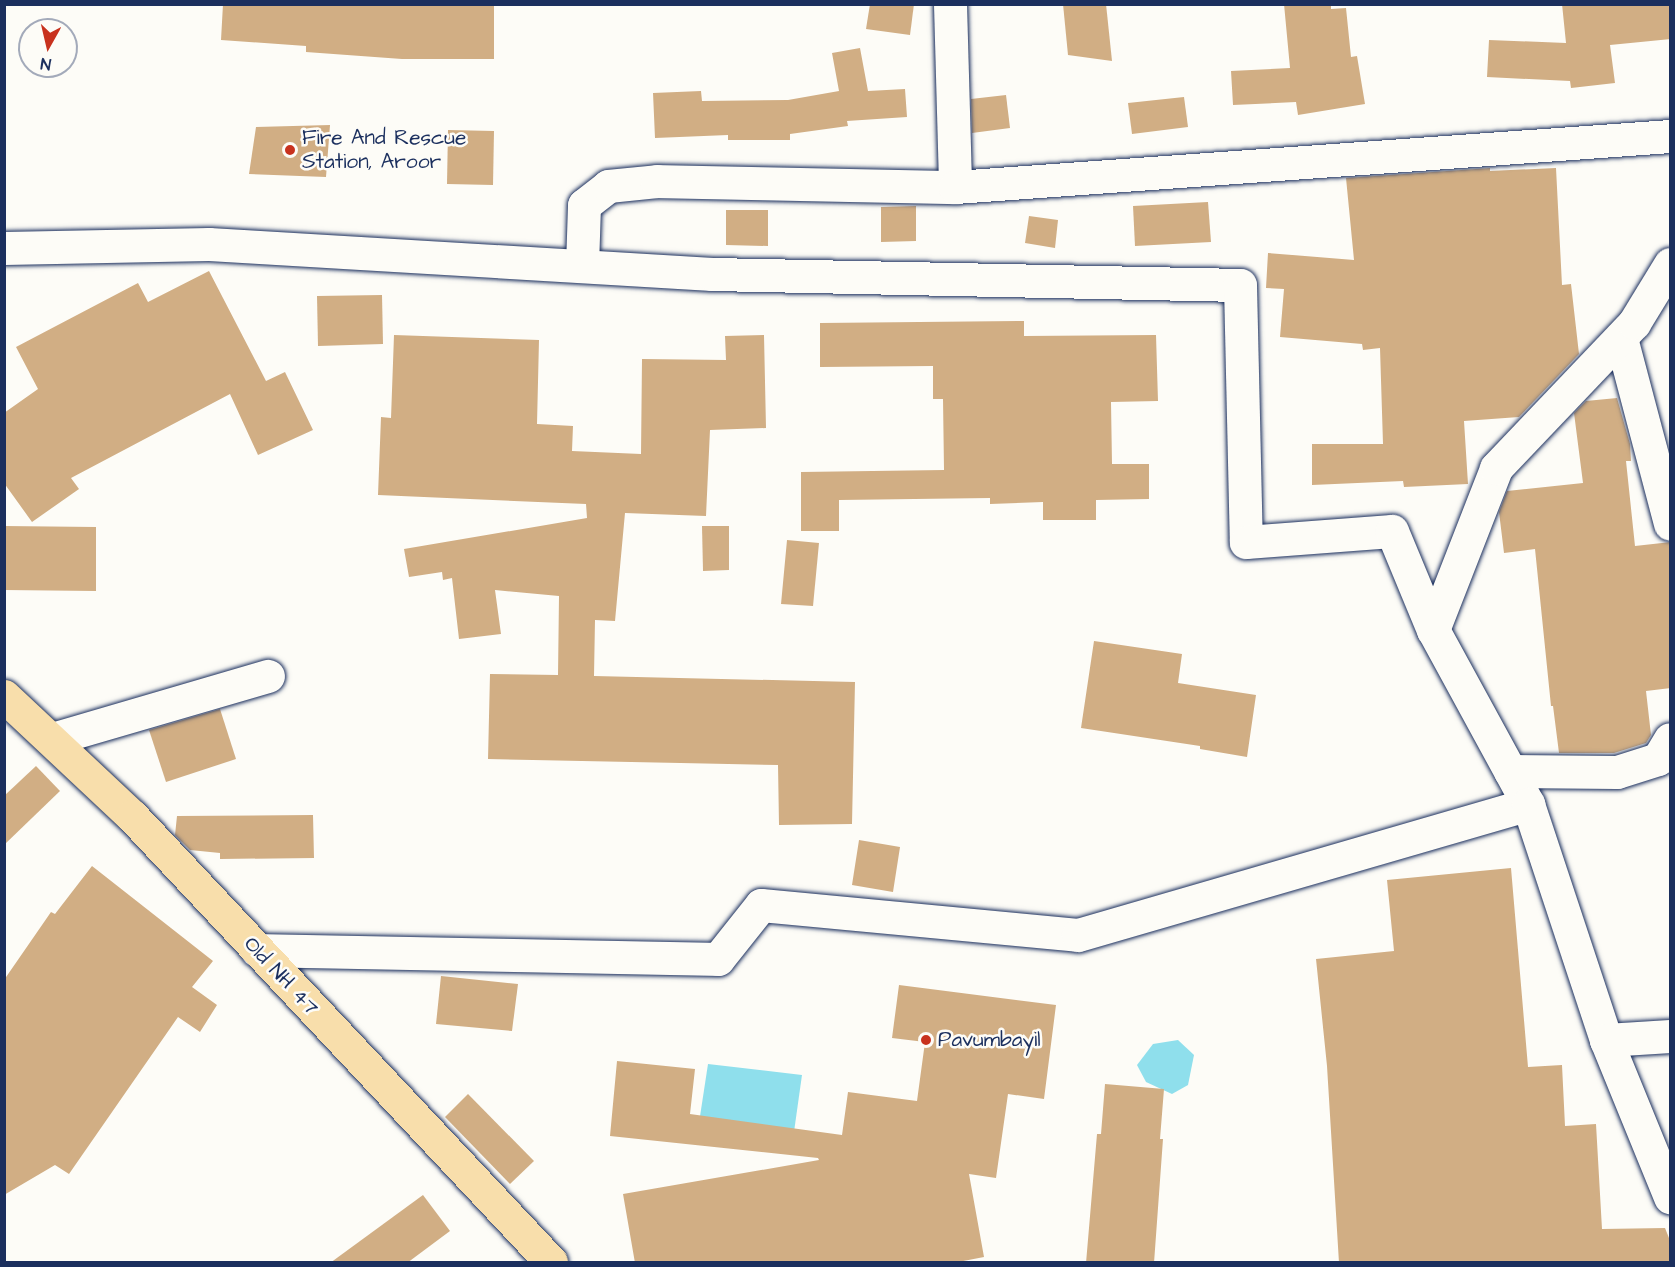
<!DOCTYPE html>
<style>
body{margin:0}
#map{position:relative;width:1675px;height:1267px;overflow:hidden;background:#fdfcf7;font-family:"Architects Daughter",sans-serif}
div>[style]{position:absolute}
[style*='--x']{left:calc(var(--x)*1px);top:calc(var(--y)*1px);width:calc(var(--w)*1px);rotate:calc(var(--a)*1deg)}
.water>*{inset:0;background:#8fdfec}
.building>*{inset:0;background:#d1ae84}
.roads{filter:drop-shadow(0 0 2px #1b2f5e) drop-shadow(0 0 2px #1b2f5e)}
.minor>*{height:33px;margin:-16.5px;padding:0 16.5px;transform-origin:16.5px;border-radius:16.5px;background:#fdfcf7}
.major>*{height:33px;margin:-16.5px;padding:0 16.5px;transform-origin:16.5px;border-radius:16.5px;background:#f8deab}
.dots>*{width:16px;height:16px;translate:-50% -50%;box-sizing:border-box;border:3px solid #fdfcf7;border-radius:50%}
span{translate:-50% -50%;white-space:nowrap;text-align:center;line-height:1.15;-webkit-text-stroke:5px #fdfcf7;paint-order:stroke}
.poi-label{font-size:21px;color:#1b2f5e}
.left{translate:0 -50%;text-align:left}
.street-label{font-size:21px;color:#1b2f5e}
.frame{position:absolute;inset:0;border:6px solid #1b2f5e;pointer-events:none}
.north{position:absolute;left:18px;top:18px;width:60px;height:60px;box-sizing:border-box;background:#fdfcf7;border:2px solid #a3aaba;border-radius:50%;rotate:188deg;font-size:16px;font-weight:700;line-height:24px;text-align:center;color:#1b2f5e}
.north::after{content:'';display:block;margin:auto;width:21px;height:27px;background:#c8321e;clip-path:polygon(50% 0,100% 100%,50% 72%,0 100%)}
</style>
<div id="map">
<div class="water">
<i style="clip-path:polygon(1178px 1040px,1194px 1055px,1188px 1085px,1172px 1094px,1146px 1082px,1137px 1065px,1153px 1044px)"></i>
<i style="clip-path:polygon(708px 1064px,802px 1075px,792px 1146px,697px 1136px)"></i>
</div>
<div class="building">
<i style="clip-path:polygon(223px 4px,494px 4px,494px 59px,402px 59px,306px 52px,306px 46px,221px 40px)"></i>
<i style="clip-path:polygon(870px 4px,914px 4px,910px 35px,866px 29px)"></i>
<i style="clip-path:polygon(1063px 4px,1106px 4px,1112px 61px,1068px 55px)"></i>
<i style="clip-path:polygon(1284px 4px,1331px 4px,1331px 9px,1346px 8px,1351px 57px,1357px 56px,1365px 104px,1298px 115px,1296px 102px,1233px 105px,1231px 71px,1290px 68px)"></i>
<i style="clip-path:polygon(1562px 4px,1671px 4px,1671px 39px,1610px 45px,1615px 83px,1571px 88px,1570px 81px,1487px 77px,1489px 40px,1566px 43px)"></i>
<i style="clip-path:polygon(860px 48px,868px 91px,905px 89px,907px 117px,847px 121px,848px 126px,790px 134px,790px 140px,728px 140px,728px 135px,655px 138px,653px 93px,701px 91px,702px 101px,788px 100px,839px 91px,832px 53px)"></i>
<i style="clip-path:polygon(1006px 95px,1010px 128px,972px 133px,971px 99px)"></i>
<i style="clip-path:polygon(1184px 97px,1188px 127px,1132px 134px,1128px 103px)"></i>
<i style="clip-path:polygon(330px 125px,326px 177px,249px 174px,256px 127px)"></i>
<i style="clip-path:polygon(448px 130px,494px 131px,493px 185px,447px 184px)"></i>
<i style="clip-path:polygon(1490px 168px,1490px 171px,1556px 168px,1562px 285px,1571px 284px,1579px 354px,1519px 417px,1464px 421px,1468px 484px,1404px 487px,1403px 481px,1312px 485px,1312px 444px,1383px 444px,1380px 348px,1363px 350px,1362px 344px,1280px 337px,1284px 289px,1266px 288px,1268px 253px,1354px 260px,1346px 178px)"></i>
<i style="clip-path:polygon(1208px 202px,1211px 242px,1135px 246px,1133px 206px)"></i>
<i style="clip-path:polygon(916px 206px,916px 241px,881px 242px,881px 207px)"></i>
<i style="clip-path:polygon(726px 210px,768px 210px,768px 246px,726px 245px)"></i>
<i style="clip-path:polygon(1029px 216px,1058px 220px,1055px 248px,1025px 243px)"></i>
<i style="clip-path:polygon(209px 271px,266px 381px,285px 372px,313px 430px,258px 455px,230px 394px,71px 478px,79px 489px,32px 522px,4px 483px,4px 413px,38px 389px,16px 347px,138px 283px,148px 302px)"></i>
<i style="clip-path:polygon(382px 295px,383px 344px,318px 346px,317px 296px)"></i>
<i style="clip-path:polygon(1024px 321px,1024px 336px,1156px 335px,1158px 401px,1111px 402px,1112px 464px,1149px 464px,1149px 499px,1096px 500px,1096px 520px,1043px 520px,1043px 502px,990px 504px,990px 498px,839px 500px,839px 531px,801px 531px,801px 472px,944px 470px,943px 399px,933px 399px,933px 366px,820px 367px,820px 323px)"></i>
<i style="clip-path:polygon(394px 335px,539px 340px,537px 424px,573px 426px,572px 451px,641px 454px,642px 359px,726px 360px,725px 336px,764px 335px,766px 428px,710px 430px,706px 516px,625px 513px,615px 621px,595px 620px,594px 676px,855px 682px,852px 824px,779px 825px,778px 765px,488px 759px,490px 674px,558px 675px,559px 596px,495px 590px,501px 634px,459px 639px,452px 578px,443px 580px,442px 572px,409px 577px,404px 549px,587px 518px,586px 504px,378px 495px,381px 417px,391px 418px)"></i>
<i style="clip-path:polygon(1617px 398px,1630px 444px,1631px 461px,1626px 461px,1635px 546px,1671px 542px,1671px 688px,1646px 691px,1651px 735px,1646px 743px,1614px 753px,1559px 753px,1553px 706px,1551px 706px,1535px 549px,1504px 553px,1499px 512px,1507px 491px,1583px 483px,1574px 413px,1586px 401px)"></i>
<i style="clip-path:polygon(4px 526px,96px 527px,96px 591px,4px 590px)"></i>
<i style="clip-path:polygon(702px 526px,729px 526px,729px 570px,703px 571px)"></i>
<i style="clip-path:polygon(787px 540px,819px 543px,813px 606px,781px 604px)"></i>
<i style="clip-path:polygon(1094px 641px,1182px 654px,1178px 683px,1256px 695px,1247px 757px,1200px 749px,1200px 746px,1081px 728px)"></i>
<i style="clip-path:polygon(220px 709px,236px 759px,166px 782px,149px 730px)"></i>
<i style="clip-path:polygon(36px 766px,60px 791px,4px 845px,4px 796px)"></i>
<i style="clip-path:polygon(313px 815px,314px 858px,220px 859px,220px 853px,190px 850px,175px 835px,177px 816px)"></i>
<i style="clip-path:polygon(859px 840px,900px 847px,893px 892px,852px 885px)"></i>
<i style="clip-path:polygon(92px 866px,213px 961px,192px 987px,217px 1005px,200px 1032px,178px 1017px,69px 1174px,55px 1165px,4px 1195px,4px 980px,51px 912px,55px 914px)"></i>
<i style="clip-path:polygon(1511px 868px,1528px 1067px,1562px 1065px,1565px 1126px,1596px 1124px,1602px 1229px,1665px 1228px,1671px 1243px,1671px 1263px,1339px 1263px,1327px 1066px,1316px 959px,1394px 951px,1387px 880px)"></i>
<i style="clip-path:polygon(441px 976px,518px 984px,512px 1031px,436px 1024px)"></i>
<i style="clip-path:polygon(899px 985px,1056px 1005px,1044px 1099px,1008px 1094px,996px 1178px,969px 1174px,984px 1257px,953px 1263px,635px 1263px,623px 1194px,819px 1160px,818px 1158px,610px 1136px,617px 1061px,695px 1069px,690px 1114px,842px 1135px,848px 1092px,917px 1101px,925px 1042px,892px 1038px)"></i>
<i style="clip-path:polygon(1105px 1084px,1164px 1089px,1160px 1139px,1163px 1139px,1154px 1263px,1086px 1263px,1097px 1134px,1101px 1134px)"></i>
<i style="clip-path:polygon(468px 1094px,534px 1161px,510px 1184px,445px 1117px)"></i>
<i style="clip-path:polygon(423px 1195px,450px 1231px,407px 1263px,330px 1263px)"></i>
</div>
<div class="roads">
<div class="minor">
<i style="--x:950;--y:4;--w:183;--a:88.4"></i>
<i style="--x:4;--y:248;--w:205;--a:-1.1"></i>
<i style="--x:209;--y:244;--w:504;--a:3.41"></i>
<i style="--x:712;--y:274;--w:528;--a:1.19"></i>
<i style="--x:1240;--y:285;--w:257;--a:88.7"></i>
<i style="--x:1246;--y:542;--w:146;--a:-4.3"></i>
<i style="--x:1392;--y:531;--w:107;--a:67.5"></i>
<i style="--x:582;--y:266;--w:61;--a:-88.1"></i>
<i style="--x:584;--y:205;--w:31;--a:-38"></i>
<i style="--x:608;--y:186;--w:49;--a:-5.8"></i>
<i style="--x:657;--y:181;--w:298;--a:1.2"></i>
<i style="--x:955;--y:187;--w:717;--a:-4.08"></i>
<i style="--x:1621;--y:338;--w:192;--a:75.2"></i>
<i style="--x:52;--y:739;--w:225;--a:-16.3"></i>
<i style="--x:1510;--y:771;--w:107;--a:0.5"></i>
<i style="--x:1617;--y:772;--w:43;--a:-17.6"></i>
<i style="--x:1658;--y:759;--w:23;--a:-59"></i>
<i style="--x:1528;--y:804;--w:198;--a:-118.6"></i>
<i style="--x:1433;--y:630;--w:174;--a:-68.7"></i>
<i style="--x:1496;--y:468;--w:200;--a:-46.4"></i>
<i style="--x:1634;--y:323;--w:69;--a:-58.6"></i>
<i style="--x:257;--y:950;--w:461;--a:1.1"></i>
<i style="--x:718;--y:959;--w:69;--a:-51.5"></i>
<i style="--x:761;--y:905;--w:318;--a:5.4"></i>
<i style="--x:1078;--y:935;--w:469;--a:-16.2"></i>
<i style="--x:1528;--y:804;--w:249;--a:71.7"></i>
<i style="--x:1606;--y:1040;--w:170;--a:67.8"></i>
<i style="--x:1606;--y:1040;--w:64;--a:-3.6"></i>
</div>
<div class="major">
<i style="--x:4;--y:696;--w:175;--a:43.2"></i>
<i style="--x:132;--y:816;--w:612;--a:46.79"></i>
</div>
</div>
<div class="dots">
<i style="left:290px;top:150px;background:#c8321e"></i>
<i style="left:926px;top:1040px;background:#c8321e"></i>
</div>
<div class="poi-label">
<span class="left" style="left:302px;top:150px">Fire And Rescue<br>Station, Aroor</span>
<span class="left" style="left:938px;top:1040px">Pavumbayil</span>
</div>
<div class="street-label">
<span style="left:281px;top:976px;rotate:47deg">Old NH 47</span>
</div>
<div class="frame"></div>
<div class="north">N</div>
</div>
